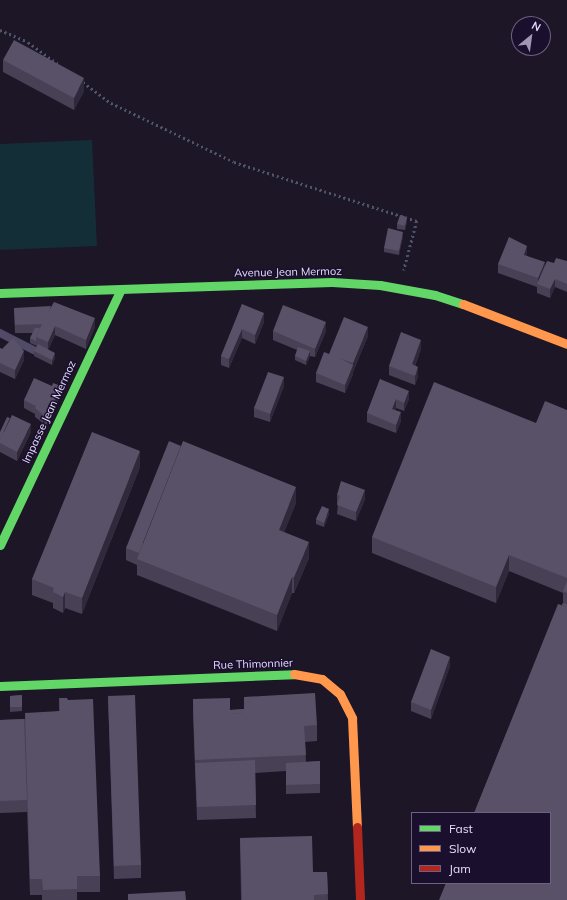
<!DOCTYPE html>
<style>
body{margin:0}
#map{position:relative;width:567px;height:900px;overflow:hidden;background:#1c1627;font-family:Mulish,sans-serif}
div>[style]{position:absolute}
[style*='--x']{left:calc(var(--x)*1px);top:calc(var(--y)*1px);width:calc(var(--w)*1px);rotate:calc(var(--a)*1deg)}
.green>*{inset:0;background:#132e36}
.path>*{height:2.5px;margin-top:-1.25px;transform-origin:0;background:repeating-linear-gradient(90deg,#4c5669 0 2px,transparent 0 5px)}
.lane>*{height:8px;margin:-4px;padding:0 4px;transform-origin:4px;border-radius:4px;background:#514b67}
.fast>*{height:9px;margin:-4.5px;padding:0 4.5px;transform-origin:4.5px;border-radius:4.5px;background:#63d668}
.slow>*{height:9px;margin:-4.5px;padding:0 4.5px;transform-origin:4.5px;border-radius:4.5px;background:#ff974d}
.jam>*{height:9px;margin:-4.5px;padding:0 4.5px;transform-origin:4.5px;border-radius:4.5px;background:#b3261e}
.wall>*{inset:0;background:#484155}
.shaded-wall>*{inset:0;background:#2f293b}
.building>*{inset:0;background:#595167}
span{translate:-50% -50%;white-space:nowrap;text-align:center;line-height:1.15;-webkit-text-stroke:3px #1a102d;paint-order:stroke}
.street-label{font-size:11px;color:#e6dcff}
.legend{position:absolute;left:411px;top:812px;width:140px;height:72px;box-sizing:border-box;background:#1a102d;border:1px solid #6c6281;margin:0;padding:5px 7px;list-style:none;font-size:12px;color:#e6dcff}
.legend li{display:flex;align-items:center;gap:8px;height:20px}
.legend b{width:20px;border:1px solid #6c6281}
.north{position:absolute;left:511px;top:16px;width:40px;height:40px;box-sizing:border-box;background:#1a102d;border:1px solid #6c6281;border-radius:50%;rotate:29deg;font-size:11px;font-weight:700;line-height:16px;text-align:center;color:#e6dcff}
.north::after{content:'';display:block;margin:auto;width:14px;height:18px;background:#9f97b3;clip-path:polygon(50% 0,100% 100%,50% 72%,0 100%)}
</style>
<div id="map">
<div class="green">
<i style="clip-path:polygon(92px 140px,97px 246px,0 250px,0 144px)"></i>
</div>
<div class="path">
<i style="--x:0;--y:30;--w:30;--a:23"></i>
<i style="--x:28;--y:42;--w:37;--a:36"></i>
<i style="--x:83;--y:82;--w:35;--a:37"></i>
<i style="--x:111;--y:103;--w:136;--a:25.6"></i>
<i style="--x:234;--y:162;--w:192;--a:17.9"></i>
<i style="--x:417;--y:221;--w:51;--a:104.9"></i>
</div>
<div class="lane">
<i style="--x:0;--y:333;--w:38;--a:27"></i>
</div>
<div class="fast">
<i style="--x:0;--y:293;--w:332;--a:-1.9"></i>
<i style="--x:332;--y:282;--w:48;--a:3.6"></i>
<i style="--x:380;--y:285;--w:56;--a:10.3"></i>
<i style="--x:435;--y:295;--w:29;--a:18"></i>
<i style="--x:0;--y:545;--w:283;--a:-64.7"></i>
<i style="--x:0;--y:686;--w:294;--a:-2.3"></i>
</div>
<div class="slow">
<i style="--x:463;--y:304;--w:111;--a:21"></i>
<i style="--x:294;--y:674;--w:28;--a:10"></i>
<i style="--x:322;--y:679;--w:23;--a:40"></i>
<i style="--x:340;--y:694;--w:27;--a:63"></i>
<i style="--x:352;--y:718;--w:109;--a:87.4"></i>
</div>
<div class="jam">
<i style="--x:357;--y:827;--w:73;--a:87.6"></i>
</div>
<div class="wall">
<i style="clip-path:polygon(3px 60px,84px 91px,74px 110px,3px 72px)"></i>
<i style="clip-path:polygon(407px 221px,405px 230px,397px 229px,397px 224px)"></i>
<i style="clip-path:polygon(403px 236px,399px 255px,384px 252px,384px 248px)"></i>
<i style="clip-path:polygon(527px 255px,527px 256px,545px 267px,554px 263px,567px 261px,567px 292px,555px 287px,550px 298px,537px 293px,537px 287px,498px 273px,498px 264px)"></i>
<i style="clip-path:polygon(242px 304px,264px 322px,255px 344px,242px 338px,229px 368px,221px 365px,221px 356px)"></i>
<i style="clip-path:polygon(14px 308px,51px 308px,95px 327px,86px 349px,55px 335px,48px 350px,55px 358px,52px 365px,34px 356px,34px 351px,37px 346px,30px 343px,30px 338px,33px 333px,15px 333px)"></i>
<i style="clip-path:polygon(273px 331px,326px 331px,315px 357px,310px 356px,306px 365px,295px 360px,295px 356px,297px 350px,273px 340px)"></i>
<i style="clip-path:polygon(368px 336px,353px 372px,353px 374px,345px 393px,316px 382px,316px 373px,329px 354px)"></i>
<i style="clip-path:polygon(0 348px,24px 360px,15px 379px,0 372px)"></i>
<i style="clip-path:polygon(421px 349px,415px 366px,418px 376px,415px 385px,389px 375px,389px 366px)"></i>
<i style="clip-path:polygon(380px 379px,409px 399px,404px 411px,396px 408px,395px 410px,401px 421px,396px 433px,367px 422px,367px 413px)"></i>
<i style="clip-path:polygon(52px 386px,61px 395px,47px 426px,35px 417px,35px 414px,24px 408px,24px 400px)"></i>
<i style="clip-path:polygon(284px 386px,270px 422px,254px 417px,254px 408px)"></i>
<i style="clip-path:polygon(567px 410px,567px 900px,562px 605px,563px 603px,563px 593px,509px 571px,496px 603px,372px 553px,372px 537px,536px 423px)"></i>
<i style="clip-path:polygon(0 432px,31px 432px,17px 461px,0 452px)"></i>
<i style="clip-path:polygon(140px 467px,82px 614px,65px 608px,63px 613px,53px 608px,53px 603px,32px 595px,32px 579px)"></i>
<i style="clip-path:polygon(337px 495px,365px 499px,356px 521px,337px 514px,338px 504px,337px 504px)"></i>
<i style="clip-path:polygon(296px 503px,284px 532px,309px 558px,294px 593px,292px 593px,277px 631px,137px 575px,137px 565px,126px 560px,126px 548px)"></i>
<i style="clip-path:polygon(329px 514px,324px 527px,316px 524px,316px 519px)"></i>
<i style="clip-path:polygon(450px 666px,431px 719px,411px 711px,411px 702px)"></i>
<i style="clip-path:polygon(22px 695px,22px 711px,10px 712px,10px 696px)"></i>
<i style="clip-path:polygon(108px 696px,141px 865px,141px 878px,114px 879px)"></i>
<i style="clip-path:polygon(244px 697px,317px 725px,317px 741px,305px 742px,306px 762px,320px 761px,320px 793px,286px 794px,286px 771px,255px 773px,256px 818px,197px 820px,193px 715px,193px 699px,230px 710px,244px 709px)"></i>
<i style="clip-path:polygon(59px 698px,100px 876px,100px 892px,77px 892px,77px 900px,42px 900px,42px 895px,30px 895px,27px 808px,27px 812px,0 813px,0 720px,24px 719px,59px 711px)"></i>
<i style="clip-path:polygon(240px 838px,313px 872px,327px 872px,328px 900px,241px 900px)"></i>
</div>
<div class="shaded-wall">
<i style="clip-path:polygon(84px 78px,84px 91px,74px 110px,74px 98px)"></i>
<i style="clip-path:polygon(407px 217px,407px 221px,405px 230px,405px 226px)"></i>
<i style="clip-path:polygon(403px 232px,403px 236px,399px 255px,399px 251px)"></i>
<i style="clip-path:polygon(527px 246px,527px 255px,524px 264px,524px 255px)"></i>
<i style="clip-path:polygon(545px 262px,545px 271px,538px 285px,538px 278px)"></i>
<i style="clip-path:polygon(555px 279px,555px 287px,550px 298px,550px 289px)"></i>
<i style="clip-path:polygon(264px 313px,264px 322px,255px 344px,255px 335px)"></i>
<i style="clip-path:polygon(95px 318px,95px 327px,86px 349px,86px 340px)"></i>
<i style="clip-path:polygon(326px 322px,326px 331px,315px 357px,315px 349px)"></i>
<i style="clip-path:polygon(55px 326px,55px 335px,48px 351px,48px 342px)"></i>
<i style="clip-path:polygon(368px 327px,368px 336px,353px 372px,353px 363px)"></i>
<i style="clip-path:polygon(242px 329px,242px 338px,229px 368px,229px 359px)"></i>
<i style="clip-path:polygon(421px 340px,421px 349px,412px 373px,412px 364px)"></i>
<i style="clip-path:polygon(24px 351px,24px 360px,15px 379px,15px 370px)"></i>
<i style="clip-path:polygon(310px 351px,310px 356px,306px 365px,306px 361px)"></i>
<i style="clip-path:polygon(55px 353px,55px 358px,52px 365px,52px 360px)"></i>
<i style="clip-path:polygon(353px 365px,353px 374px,345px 393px,345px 385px)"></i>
<i style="clip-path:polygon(418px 367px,418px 376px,415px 385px,415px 376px)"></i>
<i style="clip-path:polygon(284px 377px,284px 386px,270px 422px,270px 414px)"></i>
<i style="clip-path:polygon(61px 386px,61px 395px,47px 426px,47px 418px)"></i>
<i style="clip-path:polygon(409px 391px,409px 399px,404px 411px,404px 403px)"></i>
<i style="clip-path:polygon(396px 399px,396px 408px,392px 418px,392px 409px)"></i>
<i style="clip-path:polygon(401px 412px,401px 421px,396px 433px,396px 425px)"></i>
<i style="clip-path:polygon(31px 424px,31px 432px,17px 461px,17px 452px)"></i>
<i style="clip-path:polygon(140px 451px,140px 467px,82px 614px,82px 598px)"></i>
<i style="clip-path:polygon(296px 487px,296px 503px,279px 546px,279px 530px)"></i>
<i style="clip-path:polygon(365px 490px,365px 499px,356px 521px,356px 512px)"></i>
<i style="clip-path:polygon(329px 509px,329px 514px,324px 527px,324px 523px)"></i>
<i style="clip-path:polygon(309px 542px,309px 558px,294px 593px,294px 577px)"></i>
<i style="clip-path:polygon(509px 555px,509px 571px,496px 603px,496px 587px)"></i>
<i style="clip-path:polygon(292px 577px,292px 593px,277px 631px,277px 615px)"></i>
<i style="clip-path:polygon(65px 592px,65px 608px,63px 613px,63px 597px)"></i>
<i style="clip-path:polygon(450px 657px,450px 666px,431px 719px,431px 710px)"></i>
</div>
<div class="building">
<i style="clip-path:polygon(14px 40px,84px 78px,74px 98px,3px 60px)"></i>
<i style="clip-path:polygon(400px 215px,407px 217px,405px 226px,397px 224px)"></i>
<i style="clip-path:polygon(388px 228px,403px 232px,399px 251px,384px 248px)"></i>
<i style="clip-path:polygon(509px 237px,527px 246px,524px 255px,545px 262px,538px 278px,498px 264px)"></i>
<i style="clip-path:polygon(556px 258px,567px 261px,567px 284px,555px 279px,550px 289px,537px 284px,547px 261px,554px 263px)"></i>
<i style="clip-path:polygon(54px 302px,95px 318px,86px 340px,55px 326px,48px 342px,36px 337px,42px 324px,15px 325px,14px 308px,51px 306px,47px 314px)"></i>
<i style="clip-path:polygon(242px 304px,264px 313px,255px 335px,242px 329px,229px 359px,221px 356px)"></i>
<i style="clip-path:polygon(283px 305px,326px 322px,315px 349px,273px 331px)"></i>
<i style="clip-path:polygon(344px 317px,368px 327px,353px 363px,339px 358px,353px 365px,345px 385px,316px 373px,324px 352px,329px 354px)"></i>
<i style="clip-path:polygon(35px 328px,40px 328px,36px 337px,36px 341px,30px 338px)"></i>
<i style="clip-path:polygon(401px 332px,421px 340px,412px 364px,418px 367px,415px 376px,389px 366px)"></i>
<i style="clip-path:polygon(13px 338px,24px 351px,15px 370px,0 363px,0 348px,2px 349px)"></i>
<i style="clip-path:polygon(38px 344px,55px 353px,52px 360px,34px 351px)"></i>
<i style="clip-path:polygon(298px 347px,310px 351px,306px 361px,295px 356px)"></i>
<i style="clip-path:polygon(268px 372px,284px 377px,270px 414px,254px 408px)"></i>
<i style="clip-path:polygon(34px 378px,52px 386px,53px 383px,61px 386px,47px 418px,35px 408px,36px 406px,24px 400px)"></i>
<i style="clip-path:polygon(380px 379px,409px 391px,404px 403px,396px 399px,392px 409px,401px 412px,396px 425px,367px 413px)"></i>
<i style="clip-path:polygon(434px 382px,536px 423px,545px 401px,567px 410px,567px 578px,509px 555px,496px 587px,372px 537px)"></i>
<i style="clip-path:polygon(12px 415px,31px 424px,17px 452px,0 443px,0 440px)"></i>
<i style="clip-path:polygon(7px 417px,10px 418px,0 440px,0 432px)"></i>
<i style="clip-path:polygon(92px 432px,140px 451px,82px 598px,65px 592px,63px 597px,53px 592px,54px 588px,32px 579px)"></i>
<i style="clip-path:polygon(169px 441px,181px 446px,139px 553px,126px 548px)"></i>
<i style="clip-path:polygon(183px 441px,296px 487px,279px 530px,309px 542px,294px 577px,292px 577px,277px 615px,137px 559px)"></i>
<i style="clip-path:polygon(341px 481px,365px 490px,356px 512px,337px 505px,340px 496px,337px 495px)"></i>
<i style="clip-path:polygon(322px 506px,329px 509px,324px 523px,316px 519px)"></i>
<i style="clip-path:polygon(567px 581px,567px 593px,563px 591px)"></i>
<i style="clip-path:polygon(563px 603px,567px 604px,567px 607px,562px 605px)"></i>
<i style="clip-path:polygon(558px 604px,567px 607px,567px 900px,439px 900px,446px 883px,550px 883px,550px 813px,474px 813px)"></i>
<i style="clip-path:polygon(431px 649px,450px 657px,431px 710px,411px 702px)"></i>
<i style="clip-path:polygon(315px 693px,317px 725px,304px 726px,306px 755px,195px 760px,193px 699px,230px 698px,230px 714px,244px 713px,244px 697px)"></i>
<i style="clip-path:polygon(22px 695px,22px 707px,10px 707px,10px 696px)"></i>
<i style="clip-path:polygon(135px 695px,141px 865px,114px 866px,108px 696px)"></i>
<i style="clip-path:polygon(59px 698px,67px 698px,68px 700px,93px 699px,100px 876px,77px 876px,77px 889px,43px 890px,42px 879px,30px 879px,25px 713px,60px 711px)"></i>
<i style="clip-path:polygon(244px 709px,244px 713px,230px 714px,230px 710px)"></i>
<i style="clip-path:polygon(24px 719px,27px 800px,0 801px,0 720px)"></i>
<i style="clip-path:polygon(255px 760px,256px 805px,197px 807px,195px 763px)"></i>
<i style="clip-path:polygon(320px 761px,320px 784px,286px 785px,286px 763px)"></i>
<i style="clip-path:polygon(312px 836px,313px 872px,327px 872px,328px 894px,314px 895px,314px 900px,242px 900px,240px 838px)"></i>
<i style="clip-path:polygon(185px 891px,186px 900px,128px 900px,128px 894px)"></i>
</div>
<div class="street-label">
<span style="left:288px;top:272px;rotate:-1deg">Avenue Jean Mermoz</span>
<span style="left:49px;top:412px;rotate:-65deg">Impasse Jean Mermoz</span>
<span style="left:253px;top:664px;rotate:-2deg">Rue Thimonnier</span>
</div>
<ul class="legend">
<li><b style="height:5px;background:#63d668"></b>Fast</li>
<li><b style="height:5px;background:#ff974d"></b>Slow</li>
<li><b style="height:5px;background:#b3261e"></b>Jam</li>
</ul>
<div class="north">N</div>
</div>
